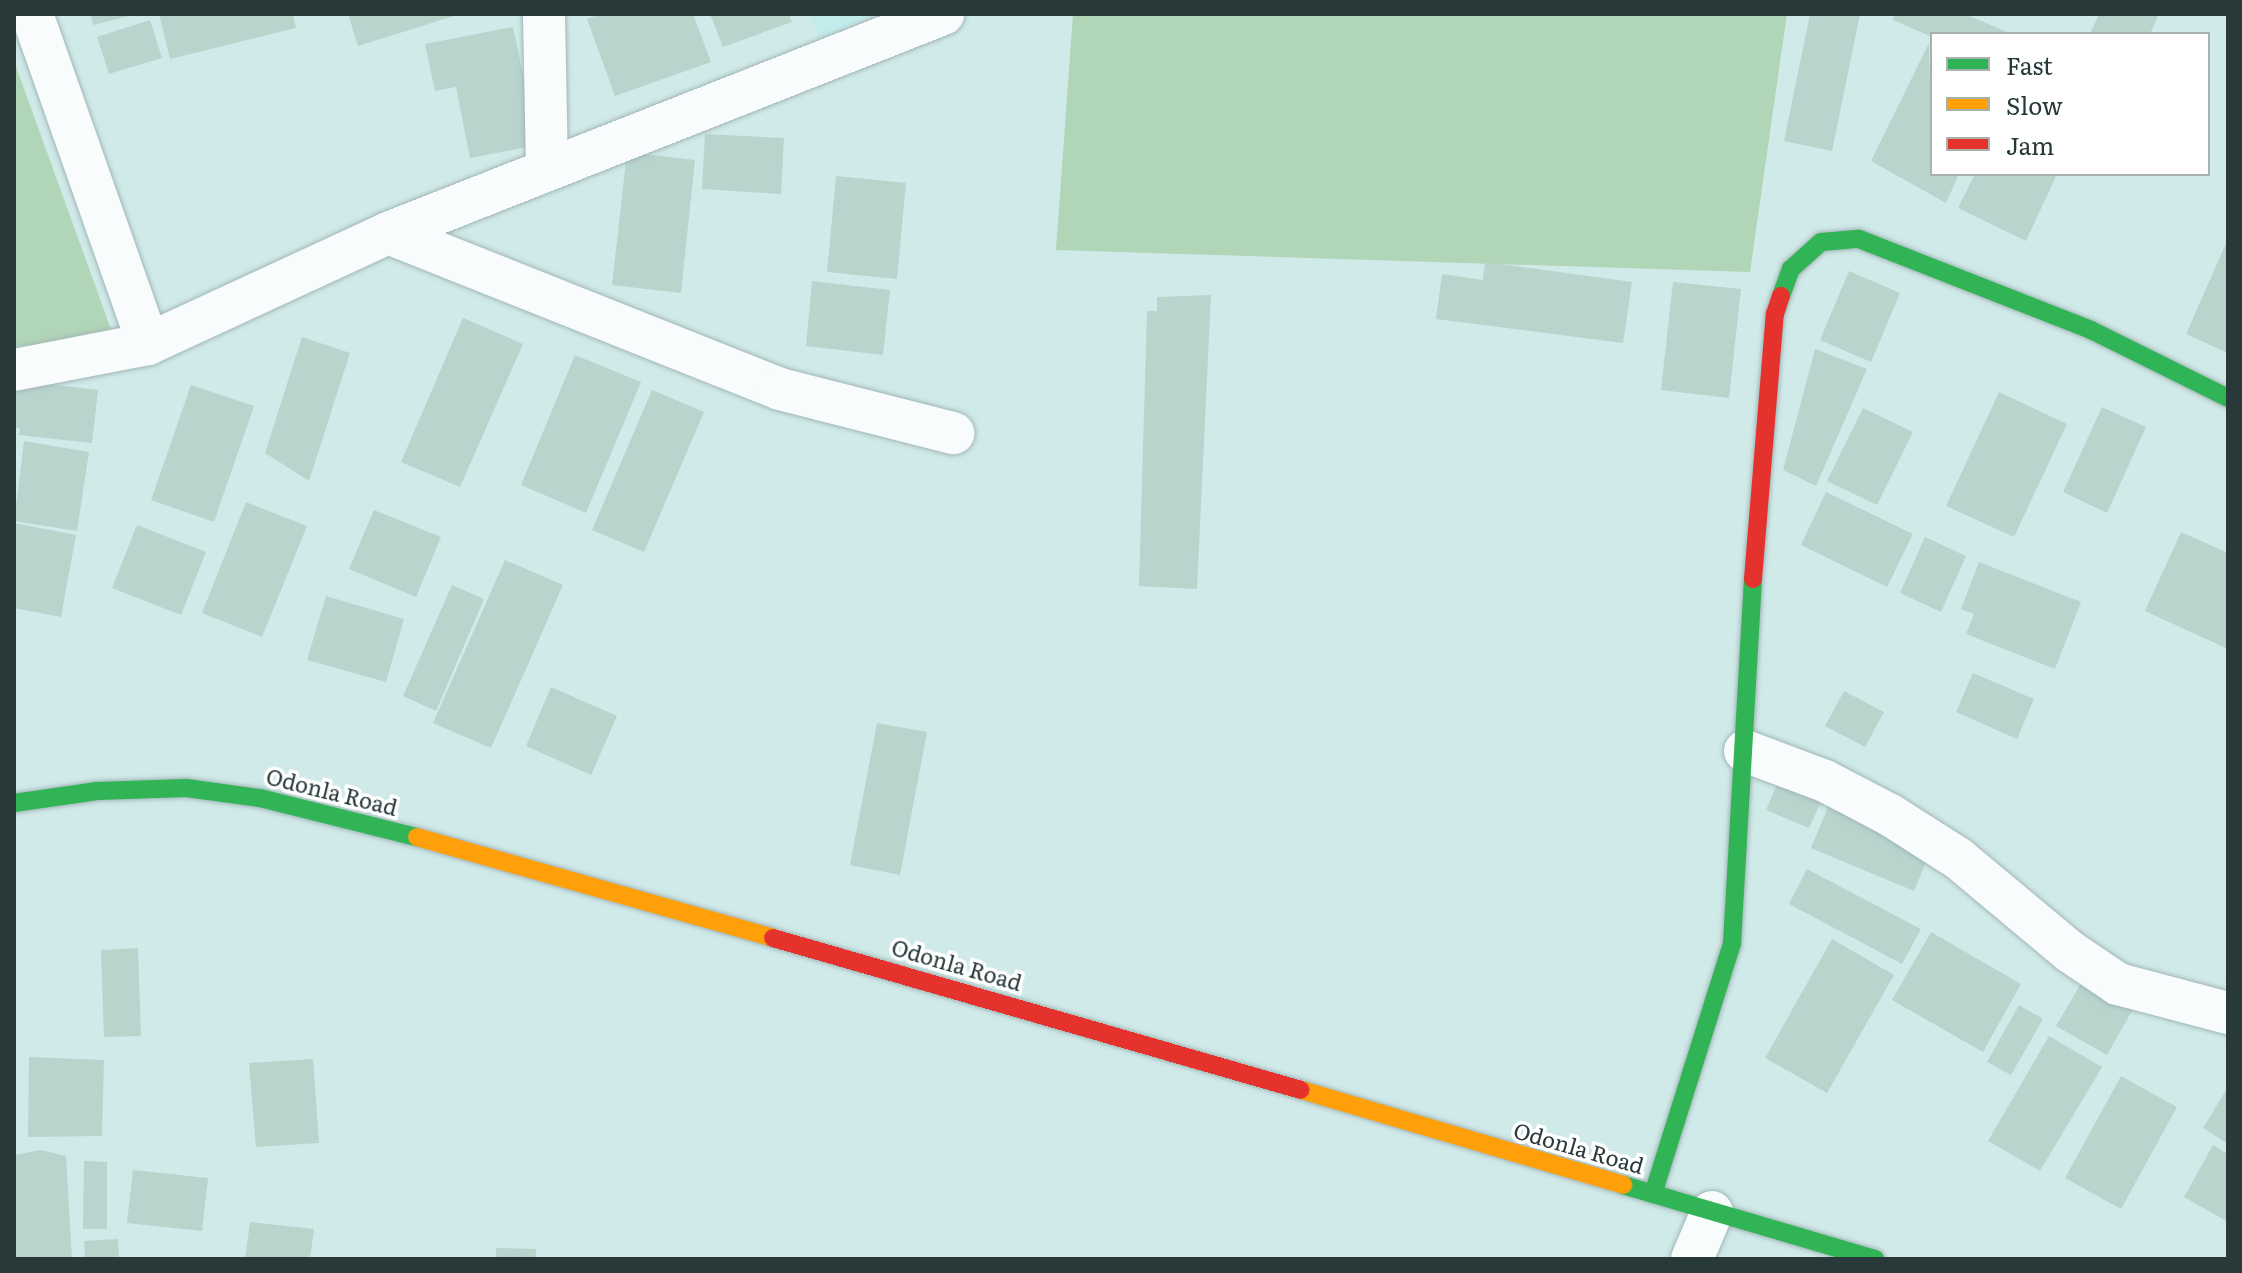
<!DOCTYPE html>
<style>
body{margin:0}
#map{position:relative;width:2242px;height:1273px;overflow:hidden;background:#d0eae9;font-family:Literata,serif}
div>[style]{position:absolute}
[style*='--x']{left:calc(var(--x)*1px);top:calc(var(--y)*1px);width:calc(var(--w)*1px);rotate:calc(var(--a)*1deg)}
.built>*{inset:0;background:#c2eceb}
.green>*{inset:0;background:#b1d5b7}
.building>*{inset:0;background:#b8d4cd}
.roads{filter:drop-shadow(0 0 2px #a2b6b6) drop-shadow(0 0 2px #a2b6b6)}
.street>*{height:42px;margin:-21px;padding:0 21px;transform-origin:21px;border-radius:21px;background:#f8fcfc}
.fast>*{height:18px;margin:-9px;padding:0 9px;transform-origin:9px;border-radius:9px;background:#30b455}
.slow>*{height:18px;margin:-9px;padding:0 9px;transform-origin:9px;border-radius:9px;background:#ff9f0a}
.jam>*{height:18px;margin:-9px;padding:0 9px;transform-origin:9px;border-radius:9px;background:#e5322d}
span{translate:-50% -50%;white-space:nowrap;text-align:center;line-height:1.15;-webkit-text-stroke:7px #fff;paint-order:stroke}
.street-label{font-size:22px;color:#273939}
.frame{position:absolute;inset:0;border:16px solid #273939;pointer-events:none}
.legend{position:absolute;left:1930px;top:32px;width:280px;height:144px;box-sizing:border-box;background:#fff;border:2px solid #a9b0b0;margin:0;padding:10px 14px;list-style:none;font-size:24px;color:#273939}
.legend li{display:flex;align-items:center;gap:16px;height:40px}
.legend b{width:40px;border:2px solid #a9b0b0}
</style>
<div id="map">
<div class="built">
<i style="clip-path:polygon(811px 14px,876px 14px,819px 38px)"></i>
</div>
<div class="green">
<i style="clip-path:polygon(1073px 14px,1787px 14px,1750px 272px,1056px 250px)"></i>
<i style="clip-path:polygon(14px 61px,113px 335px,14px 347px)"></i>
</div>
<div class="building">
<i style="clip-path:polygon(91px 14px,133px 14px,133px 15px,93px 25px)"></i>
<i style="clip-path:polygon(159px 14px,293px 14px,296px 28px,170px 59px)"></i>
<i style="clip-path:polygon(348px 14px,457px 14px,457px 15px,358px 46px)"></i>
<i style="clip-path:polygon(601px 14px,693px 14px,711px 62px,615px 96px,587px 19px)"></i>
<i style="clip-path:polygon(710px 14px,789px 14px,792px 22px,723px 47px)"></i>
<i style="clip-path:polygon(1810px 14px,1860px 14px,1832px 151px,1784px 141px)"></i>
<i style="clip-path:polygon(1895px 14px,1965px 14px,2012px 34px,1932px 37px,1893px 20px)"></i>
<i style="clip-path:polygon(2099px 14px,2159px 14px,2150px 34px,2090px 34px)"></i>
<i style="clip-path:polygon(150px 20px,162px 58px,109px 74px,97px 37px)"></i>
<i style="clip-path:polygon(513px 27px,538px 145px,470px 158px,456px 87px,435px 91px,425px 44px)"></i>
<i style="clip-path:polygon(1929px 43px,1932px 174px,1959px 174px,1946px 203px,1871px 161px)"></i>
<i style="clip-path:polygon(705px 134px,784px 138px,781px 194px,702px 189px)"></i>
<i style="clip-path:polygon(627px 152px,695px 160px,681px 293px,612px 285px)"></i>
<i style="clip-path:polygon(1975px 174px,2057px 174px,2026px 241px,1958px 208px)"></i>
<i style="clip-path:polygon(836px 176px,906px 183px,897px 279px,827px 272px)"></i>
<i style="clip-path:polygon(2228px 239px,2228px 353px,2186px 334px)"></i>
<i style="clip-path:polygon(1485px 262px,1632px 282px,1623px 343px,1436px 319px,1442px 274px,1483px 280px)"></i>
<i style="clip-path:polygon(1849px 271px,1900px 293px,1871px 362px,1820px 340px)"></i>
<i style="clip-path:polygon(812px 281px,890px 290px,883px 355px,806px 346px)"></i>
<i style="clip-path:polygon(1673px 282px,1741px 289px,1729px 398px,1661px 390px)"></i>
<i style="clip-path:polygon(1211px 295px,1197px 589px,1139px 586px,1147px 311px,1157px 311px,1157px 297px)"></i>
<i style="clip-path:polygon(463px 318px,523px 344px,460px 487px,401px 462px)"></i>
<i style="clip-path:polygon(302px 337px,350px 353px,309px 481px,265px 453px)"></i>
<i style="clip-path:polygon(1815px 349px,1867px 369px,1816px 486px,1783px 470px)"></i>
<i style="clip-path:polygon(575px 355px,641px 382px,586px 513px,521px 485px)"></i>
<i style="clip-path:polygon(14px 380px,98px 390px,92px 443px,19px 435px,20px 428px,14px 427px)"></i>
<i style="clip-path:polygon(191px 385px,254px 406px,214px 522px,151px 500px)"></i>
<i style="clip-path:polygon(652px 390px,704px 412px,644px 552px,592px 530px)"></i>
<i style="clip-path:polygon(1999px 392px,2067px 424px,2014px 537px,1946px 506px)"></i>
<i style="clip-path:polygon(2102px 407px,2146px 427px,2107px 513px,2063px 492px)"></i>
<i style="clip-path:polygon(1863px 408px,1913px 432px,1877px 505px,1827px 481px)"></i>
<i style="clip-path:polygon(24px 441px,89px 452px,77px 531px,14px 521px)"></i>
<i style="clip-path:polygon(1826px 492px,1913px 534px,1887px 587px,1801px 545px)"></i>
<i style="clip-path:polygon(246px 502px,307px 526px,262px 637px,202px 613px)"></i>
<i style="clip-path:polygon(374px 510px,441px 537px,416px 597px,349px 569px)"></i>
<i style="clip-path:polygon(14px 523px,76px 535px,61px 617px,14px 608px)"></i>
<i style="clip-path:polygon(137px 525px,206px 552px,181px 615px,112px 588px)"></i>
<i style="clip-path:polygon(2181px 532px,2228px 553px,2228px 649px,2145px 611px)"></i>
<i style="clip-path:polygon(1925px 537px,1966px 556px,1941px 612px,1900px 593px)"></i>
<i style="clip-path:polygon(505px 560px,563px 585px,491px 748px,433px 723px)"></i>
<i style="clip-path:polygon(1979px 562px,2081px 602px,2055px 669px,1966px 634px,1974px 614px,1961px 609px)"></i>
<i style="clip-path:polygon(452px 585px,484px 599px,436px 711px,403px 696px)"></i>
<i style="clip-path:polygon(326px 596px,404px 619px,386px 682px,307px 660px)"></i>
<i style="clip-path:polygon(1973px 673px,2034px 699px,2017px 739px,1956px 712px)"></i>
<i style="clip-path:polygon(551px 687px,617px 716px,591px 775px,526px 746px)"></i>
<i style="clip-path:polygon(1844px 691px,1884px 712px,1865px 747px,1825px 726px)"></i>
<i style="clip-path:polygon(877px 723px,927px 732px,900px 875px,850px 865px)"></i>
<i style="clip-path:polygon(1781px 775px,1825px 793px,1809px 828px,1766px 810px)"></i>
<i style="clip-path:polygon(1831px 800px,1934px 843px,1914px 891px,1811px 848px)"></i>
<i style="clip-path:polygon(1807px 869px,1921px 929px,1902px 964px,1789px 904px)"></i>
<i style="clip-path:polygon(1931px 932px,2021px 984px,1983px 1052px,1892px 1000px)"></i>
<i style="clip-path:polygon(1832px 939px,1894px 975px,1827px 1093px,1765px 1058px)"></i>
<i style="clip-path:polygon(138px 948px,141px 1036px,104px 1037px,101px 950px)"></i>
<i style="clip-path:polygon(2083px 980px,2133px 1009px,2107px 1055px,2056px 1026px)"></i>
<i style="clip-path:polygon(2019px 1005px,2043px 1019px,2011px 1075px,1987px 1062px)"></i>
<i style="clip-path:polygon(2049px 1036px,2102px 1067px,2040px 1171px,1988px 1141px)"></i>
<i style="clip-path:polygon(29px 1057px,104px 1060px,102px 1136px,28px 1137px)"></i>
<i style="clip-path:polygon(313px 1059px,319px 1143px,256px 1147px,249px 1063px)"></i>
<i style="clip-path:polygon(2121px 1076px,2177px 1107px,2121px 1209px,2065px 1178px)"></i>
<i style="clip-path:polygon(2228px 1087px,2228px 1144px,2203px 1128px)"></i>
<i style="clip-path:polygon(2213px 1145px,2228px 1154px,2228px 1222px,2184px 1197px)"></i>
<i style="clip-path:polygon(41px 1150px,66px 1156px,72px 1259px,16px 1259px,14px 1155px)"></i>
<i style="clip-path:polygon(84px 1161px,107px 1162px,107px 1229px,83px 1229px)"></i>
<i style="clip-path:polygon(133px 1170px,208px 1178px,202px 1231px,127px 1223px)"></i>
<i style="clip-path:polygon(250px 1222px,314px 1229px,310px 1259px,245px 1259px)"></i>
<i style="clip-path:polygon(118px 1239px,119px 1259px,85px 1259px,84px 1241px)"></i>
<i style="clip-path:polygon(496px 1248px,536px 1249px,536px 1259px,496px 1259px)"></i>
</div>
<div class="roads">
<div class="street">
<i style="--x:32;--y:14;--w:350;--a:70.6"></i>
<i style="--x:544;--y:14;--w:156;--a:88.9"></i>
<i style="--x:388;--y:233;--w:422;--a:21.7"></i>
<i style="--x:780;--y:389;--w:179;--a:14.3"></i>
<i style="--x:14;--y:370;--w:136;--a:-11"></i>
<i style="--x:148;--y:344;--w:264;--a:-24.8"></i>
<i style="--x:388;--y:233;--w:597;--a:-21.53"></i>
<i style="--x:1745;--y:751;--w:85;--a:20.6"></i>
<i style="--x:1825;--y:781;--w:73;--a:27.6"></i>
<i style="--x:1890;--y:815;--w:82;--a:32.5"></i>
<i style="--x:1959;--y:859;--w:143;--a:39.9"></i>
<i style="--x:2069;--y:951;--w:59;--a:34"></i>
<i style="--x:2118;--y:984;--w:114;--a:14.8"></i>
<i style="--x:1692;--y:1259;--w:51;--a:-66.9"></i>
</div>
<div class="fast">
<i style="--x:1781;--y:296;--w:29;--a:-70"></i>
<i style="--x:1791;--y:269;--w:40;--a:-42"></i>
<i style="--x:1821;--y:242;--w:38;--a:-5"></i>
<i style="--x:1859;--y:239;--w:249;--a:21.4"></i>
<i style="--x:2091;--y:330;--w:153;--a:26.4"></i>
<i style="--x:14;--y:803;--w:84;--a:-8.2"></i>
<i style="--x:97;--y:791;--w:89;--a:-1.9"></i>
<i style="--x:186;--y:788;--w:75;--a:7.7"></i>
<i style="--x:260;--y:798;--w:162;--a:14"></i>
<i style="--x:1623;--y:1185;--w:263;--a:16.4"></i>
<i style="--x:1653;--y:1194;--w:263;--a:-72.5"></i>
<i style="--x:1732;--y:943;--w:365;--a:-86.7"></i>
</div>
<div class="slow">
<i style="--x:417;--y:837;--w:370;--a:15.8"></i>
<i style="--x:1301;--y:1090;--w:336;--a:16.4"></i>
</div>
<div class="jam">
<i style="--x:1753;--y:579;--w:266;--a:-85.3"></i>
<i style="--x:1775;--y:314;--w:19;--a:-72"></i>
<i style="--x:773;--y:938;--w:549;--a:16.06"></i>
</div>
</div>
<div class="street-label">
<span style="left:332px;top:791px;rotate:14deg">Odonla Road</span>
<span style="left:957px;top:964px;rotate:16deg">Odonla Road</span>
<span style="left:1579px;top:1147px;rotate:16deg">Odonla Road</span>
</div>
<div class="frame"></div>
<ul class="legend">
<li><b style="height:10px;background:#30b455"></b>Fast</li>
<li><b style="height:10px;background:#ff9f0a"></b>Slow</li>
<li><b style="height:10px;background:#e5322d"></b>Jam</li>
</ul>
</div>
